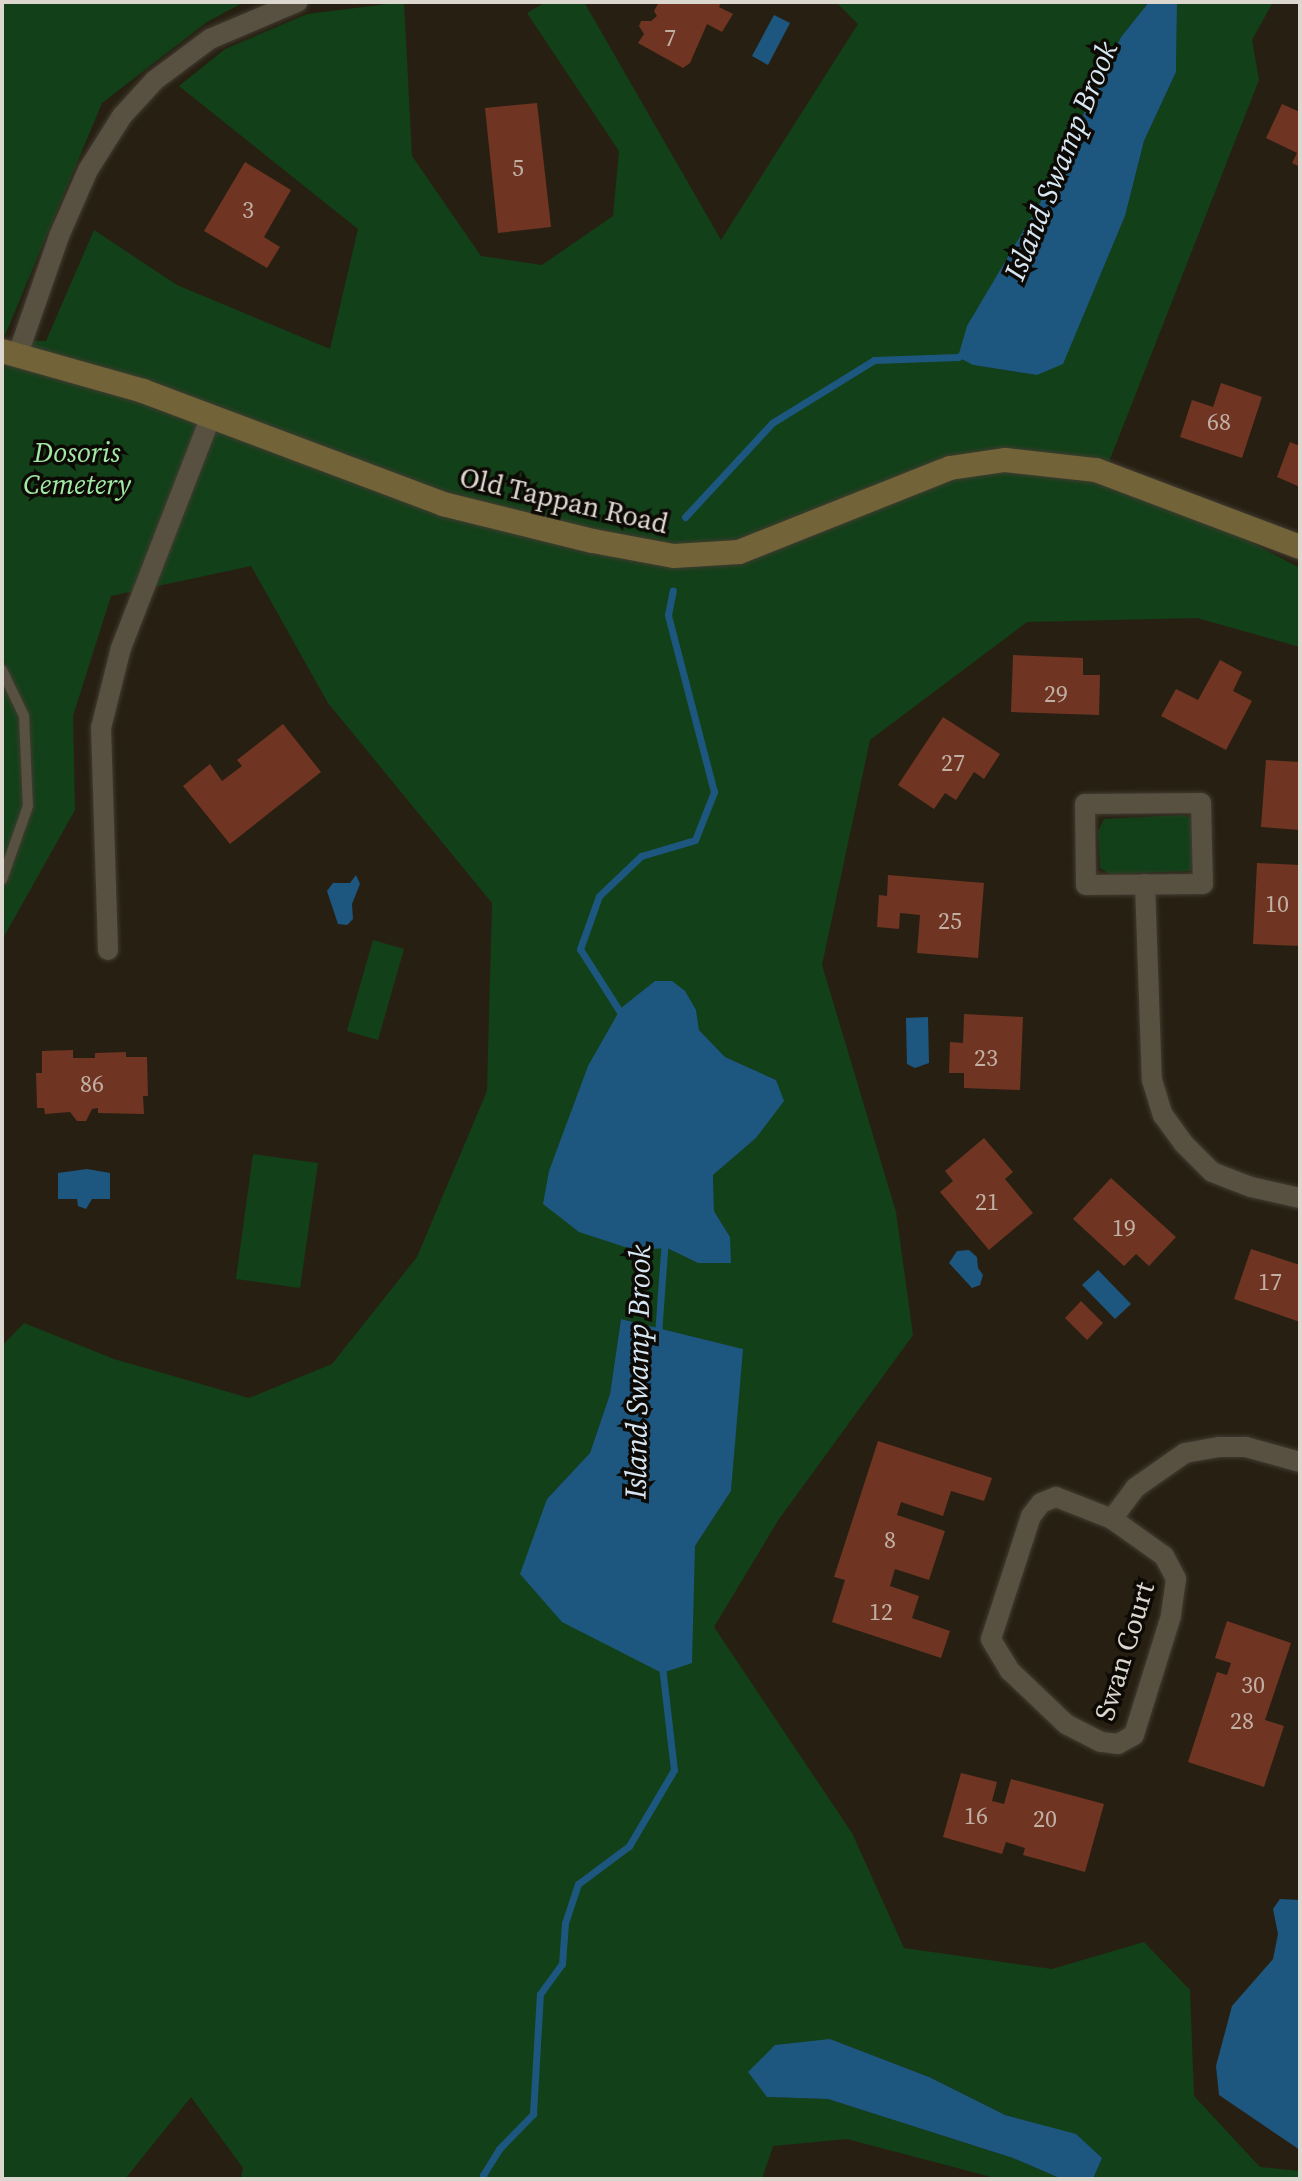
<!DOCTYPE html>
<style>
body{margin:0}
#map{position:relative;width:1302px;height:2181px;overflow:hidden;background:#272012;font-family:"Source Serif 4",serif}
div>[style]{position:absolute}
[style*='--x']{left:calc(var(--x)*1px);top:calc(var(--y)*1px);width:calc(var(--w)*1px);rotate:calc(var(--a)*1deg)}
.green>*{inset:0;background:#124018}
.water>*{inset:0;background:#1d577f}
.stream>*{height:7px;margin:-3.5px;padding:0 3.5px;transform-origin:3.5px;border-radius:3.5px;background:#1d577f}
.building>*{inset:0;background:#6f3422}
.roads{filter:drop-shadow(0 0 2px #413b32) drop-shadow(0 0 2px #413b32)}
.lane>*{height:10px;margin:-5px;padding:0 5px;transform-origin:5px;border-radius:5px;background:#585040}
.street>*{height:20px;margin:-10px;padding:0 10px;transform-origin:10px;border-radius:10px;background:#585040}
.secondary>*{height:24px;margin:-12px;padding:0 12px;transform-origin:12px;border-radius:12px;background:#736338}
span{translate:-50% -50%;white-space:nowrap;text-align:center;line-height:1.15;-webkit-text-stroke:7px #0d0a05;paint-order:stroke}
.number-label{font-size:24px;color:#c2afa4}
.number-label span{-webkit-text-stroke-width:0}
.park-label{font-size:28px;color:#a1e9a4;font-style:italic}
.street-label{font-size:28px;color:#ddd8cf}
.water-label{font-size:30px;color:#d7e6f3;font-style:italic}
.frame{position:absolute;inset:0;border:4px solid #ddd8cf;pointer-events:none}
</style>
<div id="map">
<div class="green">
<i style="clip-path:polygon(evenodd,2px 2px,244px 2px,207px 22px,102px 103px,3px 340px,46px 341px,94px 230px,177px 285px,330px 349px,358px 229px,179px 86px,225px 49px,307px 14px,404px 2px,412px 156px,481px 256px,542px 265px,613px 216px,619px 151px,527px 13px,546px 2px,584px 2px,721px 240px,858px 24px,836px 2px,1149px 2px,1121px 37px,1041px 201px,1006px 262px,973px 365px,1037px 375px,1063px 363px,1125px 216px,1144px 141px,1176px 72px,1177px 4px,1172px 2px,1273px 2px,1252px 40px,1259px 80px,1107px 467px,1300px 568px,1300px 647px,1197px 618px,1027px 622px,870px 740px,822px 965px,896px 1212px,913px 1335px,779px 1519px,714px 1627px,852px 1833px,904px 1948px,1052px 1969px,1144px 1942px,1190px 1990px,1194px 2096px,1260px 2167px,1300px 2171px,1300px 2179px,1093px 2179px,1102px 2158px,1076px 2135px,1005px 2115px,929px 2077px,830px 2039px,767px 2097px,828px 2099px,1013px 2158px,1062px 2179px,999px 2179px,847px 2139px,773px 2146px,762px 2179px,241px 2179px,243px 2168px,191px 2097px,125px 2179px,2px 2179px,2px 1346px,24px 1323px,114px 1359px,249px 1398px,332px 1364px,417px 1257px,487px 1091px,492px 903px,328px 703px,251px 566px,111px 596px,73px 716px,75px 810px,2px 940px,2px 2px,696px 1010px,699px 1030px,725px 1057px,776px 1080px,756px 1138px,713px 1175px,714px 1211px,730px 1237px,698px 1263px,667px 1248px,571px 1113px,588px 1066px,696px 1010px,2px 2px,621px 1319px,742px 1349px,731px 1491px,695px 1546px,691px 1595px,547px 1499px,590px 1453px,610px 1394px,621px 1319px)"></i>
<i style="clip-path:polygon(1183px 815px,1192px 818px,1194px 863px,1190px 871px,1110px 874px,1100px 868px,1098px 831px,1104px 819px)"></i>
<i style="clip-path:polygon(373px 940px,404px 949px,378px 1040px,347px 1031px)"></i>
<i style="clip-path:polygon(253px 1154px,318px 1163px,300px 1288px,236px 1279px)"></i>
</div>
<div class="water">
<i style="clip-path:polygon(1149px 2px,1177px 4px,1176px 72px,1144px 141px,1125px 216px,1063px 364px,1037px 375px,973px 365px,958px 357px,967px 326px,1041px 201px,1121px 37px)"></i>
<i style="clip-path:polygon(774px 15px,790px 23px,768px 65px,752px 56px)"></i>
<i style="clip-path:polygon(356px 875px,360px 884px,352px 904px,353px 919px,347px 925px,338px 924px,327px 891px,333px 883px,350px 883px)"></i>
<i style="clip-path:polygon(655px 981px,672px 981px,685px 991px,696px 1010px,699px 1030px,725px 1057px,776px 1080px,784px 1101px,756px 1138px,713px 1175px,714px 1211px,730px 1237px,731px 1263px,698px 1263px,667px 1248px,634px 1250px,579px 1232px,543px 1204px,549px 1171px,588px 1066px,621px 1008px)"></i>
<i style="clip-path:polygon(928px 1017px,929px 1063px,915px 1068px,907px 1064px,906px 1018px)"></i>
<i style="clip-path:polygon(87px 1169px,110px 1173px,110px 1199px,92px 1199px,86px 1209px,78px 1206px,77px 1199px,58px 1199px,58px 1173px)"></i>
<i style="clip-path:polygon(969px 1250px,977px 1257px,978px 1268px,983px 1275px,980px 1285px,972px 1288px,949px 1263px,957px 1251px)"></i>
<i style="clip-path:polygon(1098px 1270px,1131px 1304px,1115px 1319px,1082px 1285px)"></i>
<i style="clip-path:polygon(621px 1319px,743px 1349px,731px 1491px,695px 1546px,692px 1663px,662px 1673px,562px 1622px,520px 1574px,547px 1499px,590px 1453px,610px 1394px)"></i>
<i style="clip-path:polygon(1280px 1899px,1300px 1900px,1300px 2150px,1219px 2095px,1216px 2066px,1232px 2006px,1273px 1959px,1278px 1934px,1273px 1909px)"></i>
<i style="clip-path:polygon(830px 2039px,929px 2077px,1005px 2115px,1076px 2134px,1102px 2158px,1093px 2179px,1062px 2179px,1013px 2158px,828px 2099px,767px 2097px,748px 2072px,775px 2045px)"></i>
</div>
<div class="stream">
<i style="--x:685;--y:517;--w:128;--a:-47.2"></i>
<i style="--x:772;--y:423;--w:120;--a:-31.7"></i>
<i style="--x:874;--y:360;--w:84;--a:-2"></i>
<i style="--x:958;--y:357;--w:9;--a:-32"></i>
<i style="--x:622;--y:1015;--w:78;--a:-122.5"></i>
<i style="--x:580;--y:949;--w:56;--a:-70.3"></i>
<i style="--x:599;--y:896;--w:58;--a:-43.6"></i>
<i style="--x:641;--y:856;--w:56;--a:-16.5"></i>
<i style="--x:695;--y:840;--w:52;--a:-68.4"></i>
<i style="--x:714;--y:792;--w:183;--a:-104.6"></i>
<i style="--x:668;--y:615;--w:25;--a:-79"></i>
<i style="--x:658;--y:1334;--w:95;--a:-85.8"></i>
<i style="--x:484;--y:2179;--w:4;--a:-104"></i>
<i style="--x:483;--y:2175;--w:31;--a:-58"></i>
<i style="--x:499;--y:2149;--w:49;--a:-45.8"></i>
<i style="--x:533;--y:2114;--w:120;--a:-86.7"></i>
<i style="--x:540;--y:1994;--w:37;--a:-54"></i>
<i style="--x:562;--y:1964;--w:41;--a:-85.8"></i>
<i style="--x:565;--y:1923;--w:41;--a:-71.6"></i>
<i style="--x:578;--y:1884;--w:64;--a:-36.7"></i>
<i style="--x:629;--y:1846;--w:88;--a:-59.4"></i>
<i style="--x:674;--y:1770;--w:105;--a:-96.6"></i>
</div>
<div class="building">
<i style="clip-path:polygon(659px 2px,721px 2px,719px 7px,733px 14px,722px 32px,707px 24px,690px 63px,683px 68px,638px 43px,644px 34px,639px 26px,641px 21px,651px 21px,657px 16px,654px 11px)"></i>
<i style="clip-path:polygon(537px 103px,551px 227px,498px 233px,485px 108px)"></i>
<i style="clip-path:polygon(1282px 104px,1300px 112px,1300px 167px,1292px 163px,1297px 153px,1266px 138px)"></i>
<i style="clip-path:polygon(245px 162px,291px 190px,264px 237px,280px 247px,267px 268px,204px 231px)"></i>
<i style="clip-path:polygon(1221px 383px,1262px 397px,1242px 458px,1180px 437px,1192px 400px,1213px 407px)"></i>
<i style="clip-path:polygon(1290px 442px,1300px 446px,1300px 487px,1277px 477px)"></i>
<i style="clip-path:polygon(1013px 655px,1083px 658px,1083px 675px,1100px 675px,1099px 715px,1011px 712px)"></i>
<i style="clip-path:polygon(1220px 660px,1242px 672px,1233px 691px,1252px 701px,1226px 750px,1161px 716px,1176px 689px,1198px 700px)"></i>
<i style="clip-path:polygon(943px 717px,1000px 754px,984px 779px,974px 772px,956px 800px,945px 793px,934px 809px,898px 785px)"></i>
<i style="clip-path:polygon(283px 724px,321px 772px,230px 844px,183px 786px,210px 764px,222px 781px,242px 766px,237px 760px)"></i>
<i style="clip-path:polygon(1266px 760px,1300px 762px,1300px 830px,1261px 827px)"></i>
<i style="clip-path:polygon(1257px 863px,1300px 865px,1300px 946px,1253px 944px)"></i>
<i style="clip-path:polygon(888px 875px,984px 883px,978px 958px,917px 953px,920px 915px,900px 913px,899px 929px,877px 927px,879px 895px,887px 896px)"></i>
<i style="clip-path:polygon(964px 1014px,1023px 1017px,1020px 1090px,964px 1088px,964px 1073px,949px 1073px,950px 1042px,963px 1043px)"></i>
<i style="clip-path:polygon(73px 1050px,73px 1058px,95px 1058px,95px 1053px,126px 1052px,126px 1057px,147px 1057px,148px 1096px,143px 1096px,144px 1114px,98px 1113px,98px 1108px,92px 1109px,86px 1121px,77px 1121px,70px 1112px,45px 1114px,44px 1108px,37px 1108px,36px 1073px,42px 1073px,42px 1051px)"></i>
<i style="clip-path:polygon(984px 1138px,1013px 1172px,1005px 1179px,1033px 1213px,989px 1250px,940px 1192px,953px 1181px,945px 1171px)"></i>
<i style="clip-path:polygon(1111px 1178px,1176px 1237px,1149px 1266px,1136px 1254px,1124px 1266px,1073px 1219px)"></i>
<i style="clip-path:polygon(1251px 1249px,1300px 1265px,1300px 1322px,1234px 1299px)"></i>
<i style="clip-path:polygon(1081px 1301px,1103px 1323px,1087px 1340px,1065px 1318px)"></i>
<i style="clip-path:polygon(878px 1441px,992px 1478px,984px 1501px,951px 1491px,943px 1516px,901px 1502px,897px 1515px,945px 1531px,929px 1580px,895px 1569px,890px 1586px,919px 1596px,912px 1618px,950px 1631px,941px 1658px,832px 1622px,845px 1580px,834px 1577px)"></i>
<i style="clip-path:polygon(1227px 1621px,1291px 1643px,1265px 1720px,1284px 1726px,1264px 1787px,1188px 1762px,1217px 1672px,1227px 1675px,1231px 1663px,1215px 1658px)"></i>
<i style="clip-path:polygon(961px 1773px,997px 1782px,992px 1801px,1004px 1804px,1011px 1779px,1104px 1804px,1085px 1872px,1023px 1855px,1025px 1848px,1006px 1842px,1002px 1854px,943px 1837px)"></i>
</div>
<div class="roads">
<div class="lane">
<i style="--x:2;--y:670;--w:51;--a:64.4"></i>
<i style="--x:24;--y:716;--w:90;--a:87.5"></i>
<i style="--x:28;--y:806;--w:78;--a:109.4"></i>
</div>
<div class="street">
<i style="--x:18;--y:354;--w:125;--a:-70.8"></i>
<i style="--x:59;--y:236;--w:72;--a:-66.3"></i>
<i style="--x:88;--y:170;--w:64;--a:-57.8"></i>
<i style="--x:122;--y:116;--w:49;--a:-47.5"></i>
<i style="--x:155;--y:80;--w:69;--a:-36.7"></i>
<i style="--x:210;--y:39;--w:95;--a:-23"></i>
<i style="--x:1201;--y:803;--w:81;--a:88.6"></i>
<i style="--x:1203;--y:884;--w:117;--a:179.5"></i>
<i style="--x:1086;--y:885;--w:81;--a:-90.7"></i>
<i style="--x:1085;--y:804;--w:116;--a:-0.5"></i>
<i style="--x:1145;--y:884;--w:196;--a:88"></i>
<i style="--x:1152;--y:1080;--w:37;--a:73"></i>
<i style="--x:1163;--y:1115;--w:34;--a:54"></i>
<i style="--x:1183;--y:1143;--w:41;--a:45"></i>
<i style="--x:1212;--y:1172;--w:42;--a:21"></i>
<i style="--x:1251;--y:1187;--w:50;--a:12.7"></i>
<i style="--x:108;--y:950;--w:222;--a:-91.8"></i>
<i style="--x:101;--y:728;--w:82;--a:-76"></i>
<i style="--x:121;--y:648;--w:249;--a:-68.8"></i>
<i style="--x:1056;--y:1497;--w:60;--a:21.4"></i>
<i style="--x:1112;--y:1519;--w:64;--a:35.4"></i>
<i style="--x:1164;--y:1556;--w:26;--a:62"></i>
<i style="--x:1176;--y:1579;--w:37;--a:98"></i>
<i style="--x:1171;--y:1616;--w:125;--a:107.3"></i>
<i style="--x:1134;--y:1735;--w:18;--a:151"></i>
<i style="--x:1118;--y:1744;--w:17;--a:-173"></i>
<i style="--x:1101;--y:1742;--w:38;--a:-153"></i>
<i style="--x:1067;--y:1725;--w:79;--a:-136.5"></i>
<i style="--x:1010;--y:1671;--w:37;--a:-121"></i>
<i style="--x:991;--y:1639;--w:129;--a:-72"></i>
<i style="--x:1031;--y:1516;--w:16;--a:-52"></i>
<i style="--x:1041;--y:1503;--w:16;--a:-22"></i>
<i style="--x:1112;--y:1519;--w:39;--a:-53"></i>
<i style="--x:1135;--y:1488;--w:61;--a:-35"></i>
<i style="--x:1185;--y:1453;--w:35;--a:-10"></i>
<i style="--x:1219;--y:1447;--w:27;--a:0"></i>
<i style="--x:1246;--y:1447;--w:56;--a:15.5"></i>
</div>
<div class="secondary">
<i style="--x:2;--y:351;--w:147;--a:15.8"></i>
<i style="--x:143;--y:391;--w:321;--a:20.6"></i>
<i style="--x:443;--y:504;--w:154;--a:13.9"></i>
<i style="--x:593;--y:541;--w:82;--a:10.5"></i>
<i style="--x:674;--y:556;--w:65;--a:-3.5"></i>
<i style="--x:739;--y:552;--w:227;--a:-21.7"></i>
<i style="--x:950;--y:468;--w:56;--a:-8.3"></i>
<i style="--x:1005;--y:460;--w:92;--a:6.3"></i>
<i style="--x:1096;--y:470;--w:218;--a:20.7"></i>
</div>
</div>
<div class="number-label">
<span style="left:670px;top:38px">7</span>
<span style="left:518px;top:168px">5</span>
<span style="left:248px;top:210px">3</span>
<span style="left:1219px;top:422px">68</span>
<span style="left:1056px;top:694px">29</span>
<span style="left:953px;top:763px">27</span>
<span style="left:1277px;top:904px">10</span>
<span style="left:950px;top:921px">25</span>
<span style="left:986px;top:1058px">23</span>
<span style="left:92px;top:1084px">86</span>
<span style="left:987px;top:1202px">21</span>
<span style="left:1124px;top:1228px">19</span>
<span style="left:1270px;top:1282px">17</span>
<span style="left:890px;top:1540px">8</span>
<span style="left:881px;top:1612px">12</span>
<span style="left:1253px;top:1685px">30</span>
<span style="left:1242px;top:1721px">28</span>
<span style="left:976px;top:1816px">16</span>
<span style="left:1045px;top:1819px">20</span>
</div>
<div class="park-label">
<span style="left:77px;top:468px">Dosoris<br>Cemetery</span>
</div>
<div class="street-label">
<span style="left:564px;top:500px;rotate:13deg">Old Tappan Road</span>
<span style="left:1124px;top:1651px;rotate:-73deg">Swan Court</span>
</div>
<div class="water-label">
<span style="left:1061px;top:161px;rotate:-68deg">Island Swamp Brook</span>
<span style="left:638px;top:1372px;rotate:-89deg">Island Swamp Brook</span>
</div>
<div class="frame"></div>
</div>
